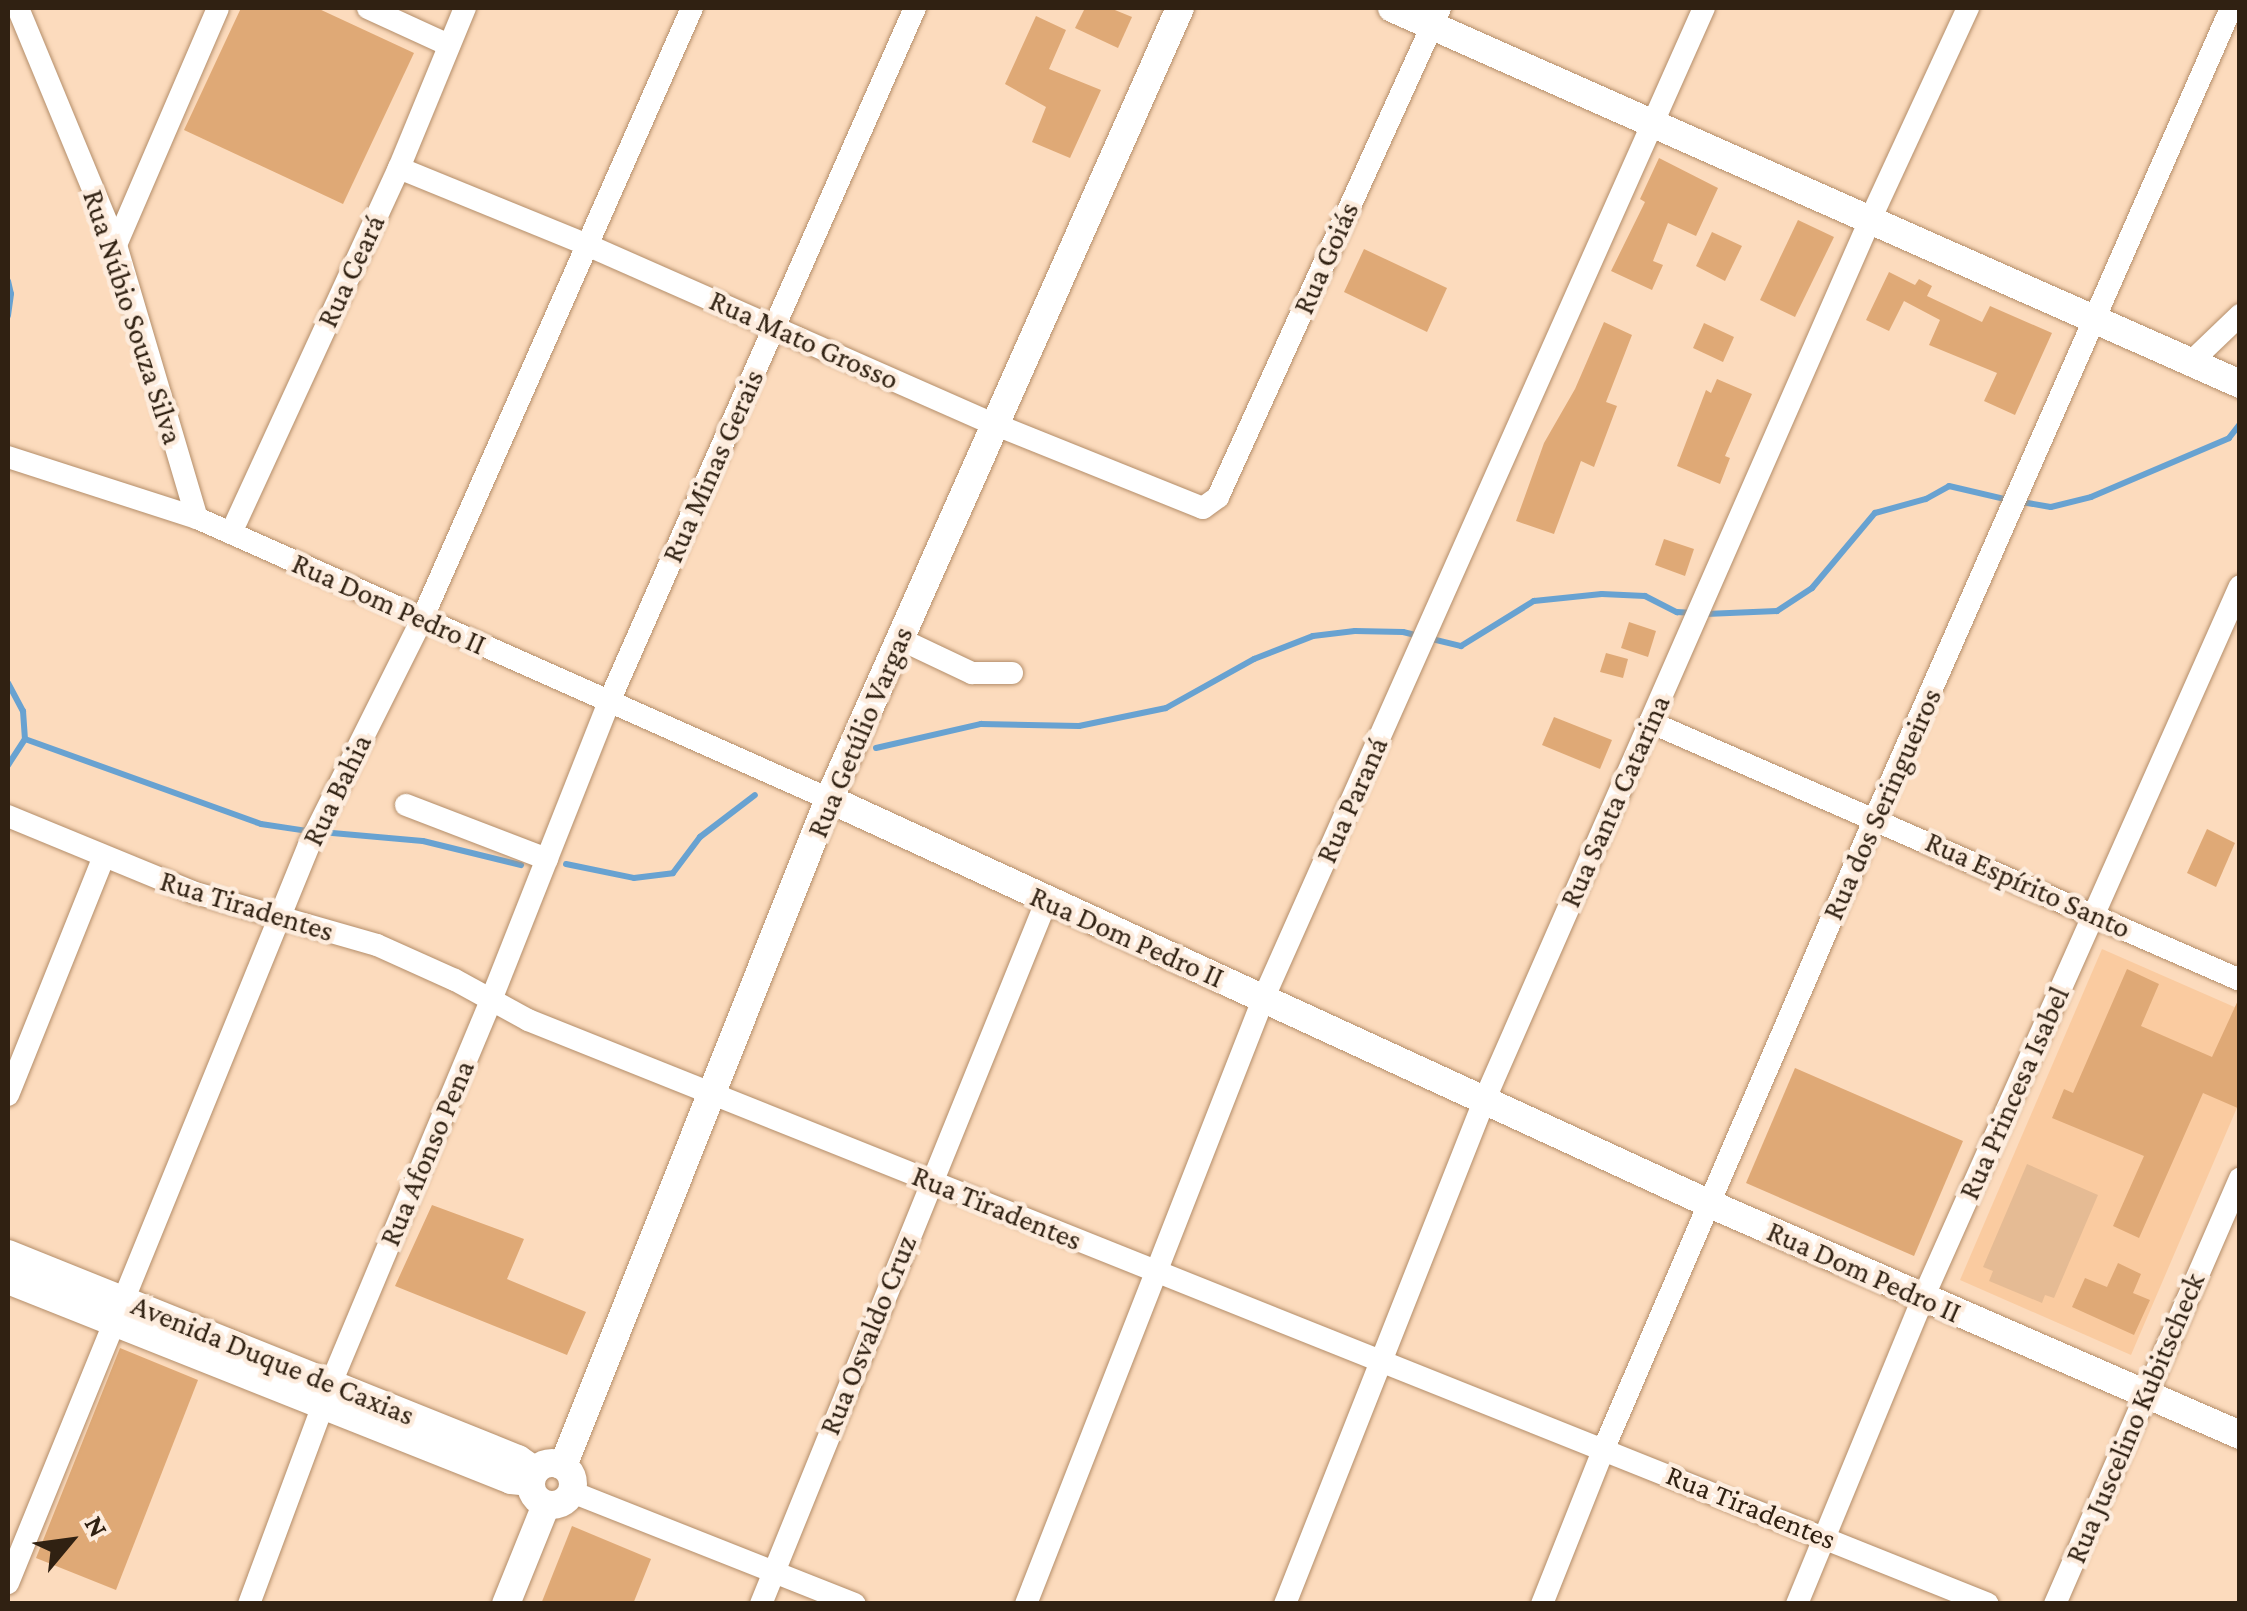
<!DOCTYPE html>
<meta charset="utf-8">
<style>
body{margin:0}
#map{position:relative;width:2247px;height:1611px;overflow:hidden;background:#fcdbbd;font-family:"Crimson Pro",serif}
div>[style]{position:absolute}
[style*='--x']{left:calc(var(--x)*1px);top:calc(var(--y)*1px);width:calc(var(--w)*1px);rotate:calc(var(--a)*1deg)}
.built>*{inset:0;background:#facba0}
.green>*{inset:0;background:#e5bb94}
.stream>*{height:6px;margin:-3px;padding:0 3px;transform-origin:3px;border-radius:3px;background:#68a2d1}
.building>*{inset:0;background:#dfa976}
.roads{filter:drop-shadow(0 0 2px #b48e6a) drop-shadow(0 0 2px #b48e6a)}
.minor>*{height:22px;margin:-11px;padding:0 11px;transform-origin:11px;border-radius:11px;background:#fff}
.tertiary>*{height:28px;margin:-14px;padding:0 14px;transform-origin:14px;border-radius:14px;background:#fff}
.tertiary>.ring{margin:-14px;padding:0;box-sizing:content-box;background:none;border:28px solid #fff;border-radius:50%}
span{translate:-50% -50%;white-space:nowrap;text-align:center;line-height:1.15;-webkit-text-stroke:9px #fdecdd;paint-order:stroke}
.street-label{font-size:30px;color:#302112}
.frame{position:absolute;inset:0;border:10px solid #302112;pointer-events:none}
.north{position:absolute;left:20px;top:1491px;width:100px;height:100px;-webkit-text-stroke:8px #fdecdd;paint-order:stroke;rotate:61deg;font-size:28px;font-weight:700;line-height:40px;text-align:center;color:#302112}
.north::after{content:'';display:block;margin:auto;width:35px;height:45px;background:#302112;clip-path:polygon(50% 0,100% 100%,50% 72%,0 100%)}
</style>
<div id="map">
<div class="built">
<i style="clip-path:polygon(2102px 949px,2239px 1009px,2239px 1103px,2131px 1355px,1960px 1280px)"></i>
</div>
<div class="green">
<i style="clip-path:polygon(2027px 1164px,2098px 1195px,2054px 1298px,2045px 1295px,2042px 1303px,1989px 1281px,1993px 1271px,1983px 1267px)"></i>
</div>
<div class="stream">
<i style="--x:8;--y:281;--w:13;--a:77"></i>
<i style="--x:11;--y:294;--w:22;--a:98"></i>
<i style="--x:2022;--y:502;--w:29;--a:10"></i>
<i style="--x:2051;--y:507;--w:41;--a:-14"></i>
<i style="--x:2091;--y:497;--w:150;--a:-23.1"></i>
<i style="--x:2229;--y:438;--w:18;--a:-52"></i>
<i style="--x:1706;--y:614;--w:71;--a:-2.4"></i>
<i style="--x:1777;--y:611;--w:42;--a:-33.3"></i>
<i style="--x:1812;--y:588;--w:98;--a:-50"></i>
<i style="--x:1875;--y:513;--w:53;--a:-15.4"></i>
<i style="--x:1926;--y:499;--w:26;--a:-29"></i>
<i style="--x:1949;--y:486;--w:62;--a:13.1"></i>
<i style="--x:8;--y:683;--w:32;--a:62"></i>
<i style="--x:23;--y:711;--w:28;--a:86"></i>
<i style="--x:25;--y:739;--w:31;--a:123"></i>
<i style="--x:25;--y:739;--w:251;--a:19.8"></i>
<i style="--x:261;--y:824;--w:48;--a:8.5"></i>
<i style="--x:876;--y:748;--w:108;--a:-12.9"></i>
<i style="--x:981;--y:724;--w:98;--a:1.2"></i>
<i style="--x:1079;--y:726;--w:89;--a:-11.7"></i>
<i style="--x:1166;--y:708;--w:101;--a:-29.1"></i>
<i style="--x:1254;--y:659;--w:63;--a:-21.3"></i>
<i style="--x:1313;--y:636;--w:42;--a:-6.8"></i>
<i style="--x:1355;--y:631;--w:48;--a:1.2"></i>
<i style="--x:1403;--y:632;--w:60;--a:13.6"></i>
<i style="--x:1461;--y:646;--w:86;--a:-31.7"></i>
<i style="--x:1534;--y:601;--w:68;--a:-5.9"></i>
<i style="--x:1602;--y:594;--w:43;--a:2.7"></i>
<i style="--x:1645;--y:596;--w:36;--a:27"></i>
<i style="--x:1677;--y:612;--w:16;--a:4"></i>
<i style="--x:321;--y:832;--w:102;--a:5"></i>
<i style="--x:423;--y:841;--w:101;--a:13.8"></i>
<i style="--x:566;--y:864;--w:69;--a:11.6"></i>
<i style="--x:634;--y:878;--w:39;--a:-7"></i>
<i style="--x:673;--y:873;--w:45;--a:-53.1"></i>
<i style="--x:700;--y:837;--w:69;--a:-37.4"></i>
</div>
<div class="building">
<i style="clip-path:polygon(241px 8px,317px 8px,414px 53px,343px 204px,184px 130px)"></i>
<i style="clip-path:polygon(1085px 8px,1110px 8px,1132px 17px,1118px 48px,1075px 28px)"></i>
<i style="clip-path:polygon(1036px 16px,1066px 30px,1049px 69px,1101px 90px,1070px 158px,1032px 142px,1046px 107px,1005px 84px)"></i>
<i style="clip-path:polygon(1659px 158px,1718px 188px,1696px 236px,1668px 223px,1653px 261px,1663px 265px,1652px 290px,1611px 271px,1645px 202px,1640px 199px)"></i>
<i style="clip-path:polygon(1798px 220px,1834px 237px,1795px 317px,1760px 300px)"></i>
<i style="clip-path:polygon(1712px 232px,1742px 246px,1725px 281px,1696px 266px)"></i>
<i style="clip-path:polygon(1364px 249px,1447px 288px,1427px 332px,1344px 292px)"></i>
<i style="clip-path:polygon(1889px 272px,1915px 285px,1919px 279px,1932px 286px,1927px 296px,1982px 322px,1990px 306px,2052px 333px,2015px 415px,1984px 401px,1997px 373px,1929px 345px,1940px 320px,1904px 301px,1889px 331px,1866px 320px)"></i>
<i style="clip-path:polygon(1604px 322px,1632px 335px,1606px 402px,1617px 406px,1594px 467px,1581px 461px,1554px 534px,1516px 521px,1544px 443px,1575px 389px)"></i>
<i style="clip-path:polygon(1704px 323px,1734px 337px,1723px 362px,1693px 348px)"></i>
<i style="clip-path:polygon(1717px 379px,1752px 394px,1725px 456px,1730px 458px,1720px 484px,1677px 466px,1706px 390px,1711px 393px)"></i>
<i style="clip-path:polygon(1664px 539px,1694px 549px,1685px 576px,1655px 565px)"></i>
<i style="clip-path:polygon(1629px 622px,1656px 631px,1648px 657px,1621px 648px)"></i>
<i style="clip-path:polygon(1606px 653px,1628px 659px,1623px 678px,1600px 672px)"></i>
<i style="clip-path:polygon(1554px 717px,1612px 740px,1600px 769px,1542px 745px)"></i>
<i style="clip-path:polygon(2207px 829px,2235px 843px,2216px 887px,2187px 873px)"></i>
<i style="clip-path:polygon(2127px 969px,2159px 984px,2141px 1026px,2212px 1057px,2240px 996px,2240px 1109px,2203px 1093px,2139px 1238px,2113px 1226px,2144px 1156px,2052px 1118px,2064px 1089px,2073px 1093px)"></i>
<i style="clip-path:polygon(1795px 1068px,1963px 1141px,1914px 1256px,1746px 1183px)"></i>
<i style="clip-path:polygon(432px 1205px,524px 1239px,507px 1279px,586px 1312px,567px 1355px,395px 1286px)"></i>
<i style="clip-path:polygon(2118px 1263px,2141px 1274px,2133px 1293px,2150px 1300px,2134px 1335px,2072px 1307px,2085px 1278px,2107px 1287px)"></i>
<i style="clip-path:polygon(120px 1348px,198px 1380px,116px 1590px,36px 1558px)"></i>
<i style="clip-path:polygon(572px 1526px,651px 1559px,633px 1604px,541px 1604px)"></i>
</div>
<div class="roads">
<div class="minor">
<i style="--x:18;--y:8;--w:256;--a:67.5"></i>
<i style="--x:116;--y:245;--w:285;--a:73.5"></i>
<i style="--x:368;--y:8;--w:89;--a:24.6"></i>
<i style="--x:399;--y:168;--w:201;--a:22.2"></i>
<i style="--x:585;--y:244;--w:447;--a:23.8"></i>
<i style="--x:994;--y:424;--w:225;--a:21.9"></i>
<i style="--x:1203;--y:508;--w:19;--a:-36"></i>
<i style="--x:1218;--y:497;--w:537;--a:-65.58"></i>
<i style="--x:116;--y:245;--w:258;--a:-66.7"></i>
<i style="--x:2191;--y:362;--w:68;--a:-43.8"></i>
<i style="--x:8;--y:457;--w:199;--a:17.9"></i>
<i style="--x:197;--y:518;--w:692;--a:23.97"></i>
<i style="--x:231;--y:533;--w:402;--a:-65.3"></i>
<i style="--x:399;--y:168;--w:173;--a:-67.6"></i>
<i style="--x:900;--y:639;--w:80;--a:25.3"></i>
<i style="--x:972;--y:673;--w:40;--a:0"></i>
<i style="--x:1650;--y:722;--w:644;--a:23.62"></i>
<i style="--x:406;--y:805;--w:151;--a:21"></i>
<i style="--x:8;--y:816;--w:199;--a:22.4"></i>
<i style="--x:192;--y:892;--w:192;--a:16"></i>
<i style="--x:377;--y:945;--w:85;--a:24.2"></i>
<i style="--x:455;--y:980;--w:83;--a:28.7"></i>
<i style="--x:528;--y:1020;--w:1572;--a:21.8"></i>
<i style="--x:8;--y:1095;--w:254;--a:-68.1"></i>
<i style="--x:572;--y:1492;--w:304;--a:21.6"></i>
<i style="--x:8;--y:1583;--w:797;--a:-67.81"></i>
<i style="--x:309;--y:845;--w:253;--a:-63.4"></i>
<i style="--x:422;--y:619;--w:668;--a:-66.16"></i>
<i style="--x:249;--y:1604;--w:236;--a:-69.6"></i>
<i style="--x:331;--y:1383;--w:415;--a:-67.3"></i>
<i style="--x:491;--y:1000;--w:318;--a:-68.4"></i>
<i style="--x:608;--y:704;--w:761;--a:-66.2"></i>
<i style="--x:761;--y:1604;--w:758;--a:-67.9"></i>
<i style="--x:1026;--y:1604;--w:652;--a:-68.59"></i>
<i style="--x:1264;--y:997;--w:1082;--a:-66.02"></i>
<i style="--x:1285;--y:1604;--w:541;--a:-68.41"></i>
<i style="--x:1484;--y:1101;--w:962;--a:-66.34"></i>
<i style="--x:1870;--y:220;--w:234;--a:-65.2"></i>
<i style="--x:1542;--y:1604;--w:168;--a:-68.3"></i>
<i style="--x:1604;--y:1448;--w:686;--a:-66.72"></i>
<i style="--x:1875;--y:818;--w:885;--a:-66.27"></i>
<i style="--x:1797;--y:1604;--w:331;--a:-67.6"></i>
<i style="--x:1923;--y:1298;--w:779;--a:-66"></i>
<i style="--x:2055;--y:1604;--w:464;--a:-66.5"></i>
</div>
<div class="tertiary">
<i style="--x:1392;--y:8;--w:928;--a:23.91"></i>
<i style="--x:829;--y:799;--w:970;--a:24.69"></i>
<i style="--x:1710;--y:1204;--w:578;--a:23.55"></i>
<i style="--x:8;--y:1254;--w:550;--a:21.9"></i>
<i style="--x:518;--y:1459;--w:21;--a:35"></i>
<i style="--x:8;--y:1280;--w:541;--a:21.68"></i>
<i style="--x:511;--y:1480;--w:20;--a:6"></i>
<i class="ring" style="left:531px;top:1463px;width:14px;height:14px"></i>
<i style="--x:563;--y:1466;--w:718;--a:-68.26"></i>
<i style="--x:829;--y:799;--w:865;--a:-66.07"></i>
<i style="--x:506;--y:1604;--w:107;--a:-68"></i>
</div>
</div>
<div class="street-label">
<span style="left:1326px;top:258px;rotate:-66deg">Rua Goiás</span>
<span style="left:351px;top:271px;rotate:-65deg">Rua Ceará</span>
<span style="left:133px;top:317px;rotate:72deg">Rua Núbio Souza Silva</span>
<span style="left:804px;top:340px;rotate:24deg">Rua Mato Grosso</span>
<span style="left:713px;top:466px;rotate:-66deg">Rua Minas Gerais</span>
<span style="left:389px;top:604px;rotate:24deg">Rua Dom Pedro II</span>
<span style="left:860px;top:732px;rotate:-67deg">Rua Getúlio Vargas</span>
<span style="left:337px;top:790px;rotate:-64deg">Rua Bahia</span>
<span style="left:1352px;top:800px;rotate:-66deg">Rua Paraná</span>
<span style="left:1615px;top:801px;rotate:-66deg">Rua Santa Catarina</span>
<span style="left:1882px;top:804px;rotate:-66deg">Rua dos Seringueiros</span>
<span style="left:2028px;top:885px;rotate:24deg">Rua Espírito Santo</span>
<span style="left:247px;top:906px;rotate:17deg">Rua Tiradentes</span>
<span style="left:1127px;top:937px;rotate:24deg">Rua Dom Pedro II</span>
<span style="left:2014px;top:1093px;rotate:-66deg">Rua Princesa Isabel</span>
<span style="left:427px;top:1153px;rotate:-67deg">Rua Afonso Pena</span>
<span style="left:997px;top:1208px;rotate:22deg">Rua Tiradentes</span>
<span style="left:1864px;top:1272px;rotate:24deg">Rua Dom Pedro II</span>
<span style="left:868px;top:1335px;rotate:-68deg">Rua Osvaldo Cruz</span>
<span style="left:273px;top:1360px;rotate:22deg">Avenida Duque de Caxias</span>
<span style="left:2135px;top:1418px;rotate:-67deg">Rua Juscelino Kubitscheck</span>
<span style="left:1751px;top:1507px;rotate:22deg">Rua Tiradentes</span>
</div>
<div class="frame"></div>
<div class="north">N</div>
</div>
